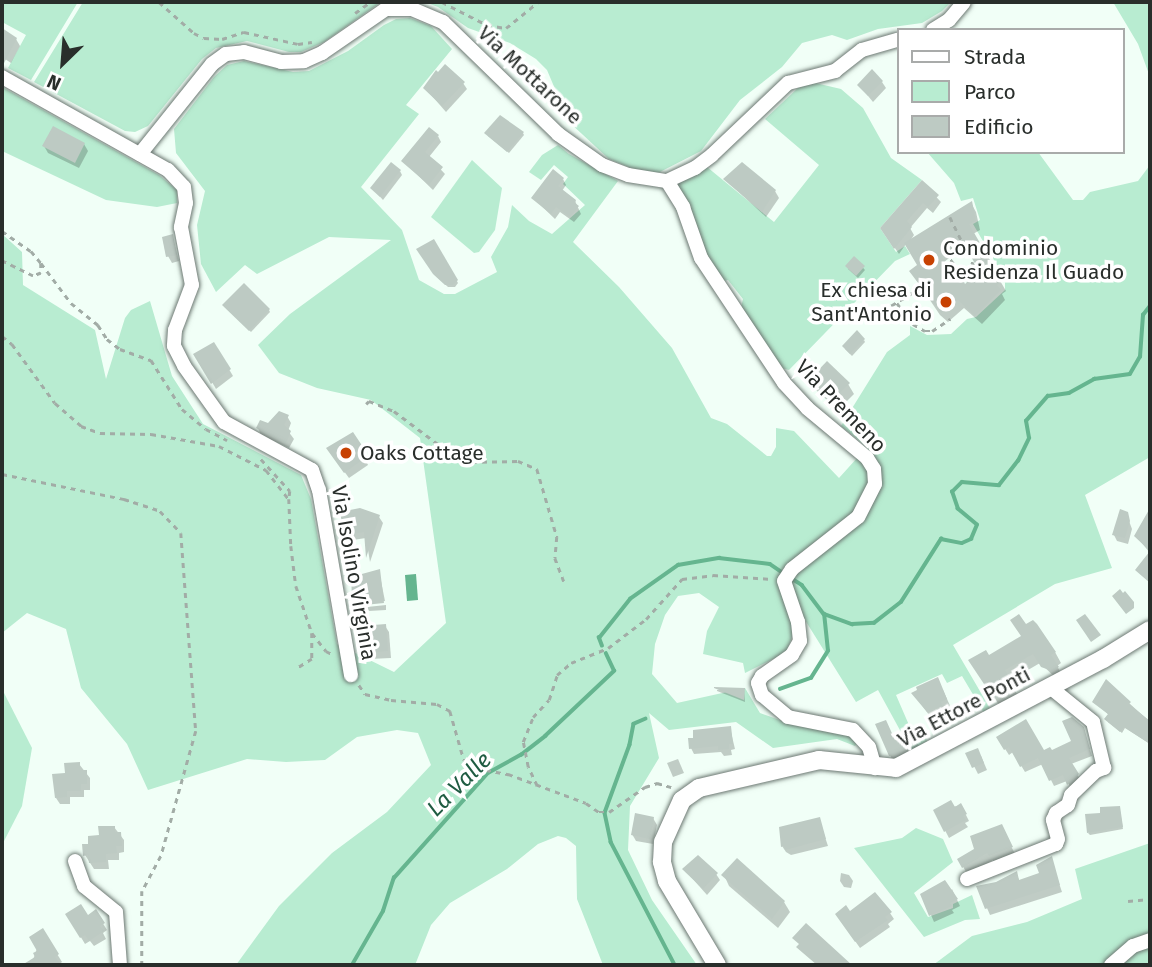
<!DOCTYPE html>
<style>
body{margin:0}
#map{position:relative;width:1152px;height:967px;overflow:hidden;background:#f1fff7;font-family:"Fira Sans",sans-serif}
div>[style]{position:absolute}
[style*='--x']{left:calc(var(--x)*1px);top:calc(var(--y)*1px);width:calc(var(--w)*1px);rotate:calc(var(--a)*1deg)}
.green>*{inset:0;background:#b8ecd1}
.water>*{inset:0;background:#65b58f}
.shadow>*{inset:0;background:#0003}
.stream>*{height:3.5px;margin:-1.75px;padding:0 1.75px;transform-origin:1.75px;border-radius:1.75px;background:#65b58f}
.building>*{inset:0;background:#bdcac3}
.path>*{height:2.5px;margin-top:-1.25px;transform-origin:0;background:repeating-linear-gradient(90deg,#a2aca6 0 5px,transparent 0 10px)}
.roads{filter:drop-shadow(0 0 2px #6c7872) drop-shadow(0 0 2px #6c7872)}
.minor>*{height:14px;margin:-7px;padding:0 7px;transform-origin:7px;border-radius:7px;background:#fff}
.tertiary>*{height:18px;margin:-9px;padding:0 9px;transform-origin:9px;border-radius:9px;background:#fff}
.dots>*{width:19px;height:19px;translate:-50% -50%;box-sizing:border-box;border:4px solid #fff;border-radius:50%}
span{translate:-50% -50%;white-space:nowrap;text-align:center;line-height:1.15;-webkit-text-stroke:7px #fff;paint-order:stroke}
.street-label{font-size:21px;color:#292e2b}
.poi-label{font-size:21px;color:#292e2b}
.left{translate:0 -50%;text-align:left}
.right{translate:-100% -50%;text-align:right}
.water-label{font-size:23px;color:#1f5c42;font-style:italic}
.frame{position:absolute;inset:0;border:4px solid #292e2b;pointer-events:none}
.legend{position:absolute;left:897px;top:28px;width:228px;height:126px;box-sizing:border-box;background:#fff;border:2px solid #a9abaa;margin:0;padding:9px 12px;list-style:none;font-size:21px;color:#292e2b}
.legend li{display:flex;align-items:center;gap:14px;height:35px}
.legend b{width:35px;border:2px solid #a9abaa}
.north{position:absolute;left:28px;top:28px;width:70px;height:70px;-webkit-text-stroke:5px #fff;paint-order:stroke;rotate:205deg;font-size:19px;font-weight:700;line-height:28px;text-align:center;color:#292e2b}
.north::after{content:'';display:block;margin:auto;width:24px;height:32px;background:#292e2b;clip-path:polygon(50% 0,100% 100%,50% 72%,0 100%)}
</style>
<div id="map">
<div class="green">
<i style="clip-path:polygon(2px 2px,78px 2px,31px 80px,8px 68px,26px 35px,2px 22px)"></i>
<i style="clip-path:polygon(83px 2px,381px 2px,324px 42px,301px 52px,289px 52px,247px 41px,216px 48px,202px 59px,148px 126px,135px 132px,125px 131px,34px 82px)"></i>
<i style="clip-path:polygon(425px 2px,951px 2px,942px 11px,922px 23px,878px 29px,847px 40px,832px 35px,802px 43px,782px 67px,740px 100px,701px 151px,658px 173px,636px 170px,609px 159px,569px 122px,547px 70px,536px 59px,510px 43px,468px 28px,438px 7px)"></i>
<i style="clip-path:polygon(1113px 2px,1150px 2px,1150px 77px,1138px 44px)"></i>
<i style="clip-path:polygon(410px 18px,431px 26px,452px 49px,406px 105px,419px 114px,361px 187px,402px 230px,419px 280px,444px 294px,455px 294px,497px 272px,491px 257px,508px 227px,512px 205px,529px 221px,552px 234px,585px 205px,563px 184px,568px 177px,554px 165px,541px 180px,529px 172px,542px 155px,558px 145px,569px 154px,618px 181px,573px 242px,619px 287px,672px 348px,711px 418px,727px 424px,767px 456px,771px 456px,776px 447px,776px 428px,794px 431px,839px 478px,867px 447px,841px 426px,887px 352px,910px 335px,910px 326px,927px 335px,951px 334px,967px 319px,976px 317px,1005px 290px,1005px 279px,973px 224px,980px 220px,973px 198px,961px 201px,954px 183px,927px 152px,1038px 152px,1073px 200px,1083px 200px,1090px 192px,1138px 181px,1150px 165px,1150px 457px,1085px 495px,1112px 568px,1055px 584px,953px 645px,991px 710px,984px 713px,962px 676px,947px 683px,942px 674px,896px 695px,909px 725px,925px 736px,929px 745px,913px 754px,878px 690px,856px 702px,805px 620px,790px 612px,794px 630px,787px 652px,745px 673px,743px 663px,703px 654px,707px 631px,719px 607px,699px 593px,678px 596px,665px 615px,655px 644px,652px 674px,677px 703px,745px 688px,760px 713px,791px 724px,848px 735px,858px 742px,855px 746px,837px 739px,773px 748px,736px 722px,669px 730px,649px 713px,659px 758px,630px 806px,628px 850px,652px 900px,697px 965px,603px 965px,577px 899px,576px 846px,566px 838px,558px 836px,538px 844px,507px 869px,450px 903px,431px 925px,415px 965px,236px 965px,279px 906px,332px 853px,387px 812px,431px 765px,418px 733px,397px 730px,357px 737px,325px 760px,286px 762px,247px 759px,148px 790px,127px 744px,81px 688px,66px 629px,27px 613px,2px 633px,2px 234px,22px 252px,23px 285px,95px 330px,106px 379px,125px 318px,131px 310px,150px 301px,172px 376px,203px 424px,301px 475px,311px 499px,337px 644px,394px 672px,446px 623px,420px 438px,371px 400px,317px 388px,279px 373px,258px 345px,290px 314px,391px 240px,329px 237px,257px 274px,245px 265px,216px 292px,201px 264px,197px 225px,205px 191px,176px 153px,174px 129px,214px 77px,227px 65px,244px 61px,293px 72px,309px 71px,348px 51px,384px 25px,396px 19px)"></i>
<i style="clip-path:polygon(811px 82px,841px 89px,863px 108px,891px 158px,922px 180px,880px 228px,896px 252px,905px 246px,910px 254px,895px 261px,789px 370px,781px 368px,740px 312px,743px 299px,728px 280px,724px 281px,703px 251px,677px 189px,679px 182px,707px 167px,774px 222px,819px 165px,765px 119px,800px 86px)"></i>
<i style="clip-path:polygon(2px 87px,159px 175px,177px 190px,177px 203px,157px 207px,106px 200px,2px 151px)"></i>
<i style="clip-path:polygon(472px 160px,502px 188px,495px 230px,479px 252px,474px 253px,431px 217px)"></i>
<i style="clip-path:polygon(2px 689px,32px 748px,22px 806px,2px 845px)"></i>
<i style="clip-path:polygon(916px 828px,943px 839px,953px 862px,914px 893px,928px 917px,953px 908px,953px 904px,972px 895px,980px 919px,965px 920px,924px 937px,854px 848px,902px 838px)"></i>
<i style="clip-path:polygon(1150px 843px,1150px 965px,933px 965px,972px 936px,1027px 922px,1082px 899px,1075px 869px)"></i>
</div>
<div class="water">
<i style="clip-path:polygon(416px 574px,418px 600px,407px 601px,405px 575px)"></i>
</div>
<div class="shadow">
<i style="clip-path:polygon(2px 30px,16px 39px,20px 46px,11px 63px,2px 57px)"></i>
<i style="clip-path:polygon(882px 82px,886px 88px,873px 102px,859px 85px)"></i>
<i style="clip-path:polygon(463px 83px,467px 89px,446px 112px,425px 88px)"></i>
<i style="clip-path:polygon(523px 133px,524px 135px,509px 153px,488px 136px)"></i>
<i style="clip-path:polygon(438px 136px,441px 142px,429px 157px,445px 174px,433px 190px,403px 161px)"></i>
<i style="clip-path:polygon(84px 144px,88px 151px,79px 168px,48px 153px,44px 146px)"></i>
<i style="clip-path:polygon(400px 171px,402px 175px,383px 200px,372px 188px)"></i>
<i style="clip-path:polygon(563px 179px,566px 185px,562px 191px,575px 201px,581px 214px,574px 222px,560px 212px,555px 219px,533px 198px)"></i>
<i style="clip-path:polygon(725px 179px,775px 191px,779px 198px,766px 217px)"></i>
<i style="clip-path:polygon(evenodd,922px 182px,941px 202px,933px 213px,927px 208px,910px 228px,914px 235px,910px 241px,971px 203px,976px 212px,980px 230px,973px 234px,1006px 291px,1002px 294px,1005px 300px,982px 324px,964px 308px,948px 322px,940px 315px,911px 272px,919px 266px,906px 244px,899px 254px,886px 235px,922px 182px,966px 245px,981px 271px,965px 287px,960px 285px,944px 262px,966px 245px)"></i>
<i style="clip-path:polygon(172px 236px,179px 261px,172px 263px,168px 256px)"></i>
<i style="clip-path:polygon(434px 241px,458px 283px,455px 287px,448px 287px,437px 277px)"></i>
<i style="clip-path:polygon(854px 258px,865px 270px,858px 278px,848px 269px)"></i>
<i style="clip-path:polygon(226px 308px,269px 310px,270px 312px,251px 332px)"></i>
<i style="clip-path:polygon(864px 340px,865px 342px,852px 356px,845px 349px)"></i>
<i style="clip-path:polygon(214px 344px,233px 376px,216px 389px,196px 354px)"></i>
<i style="clip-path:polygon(811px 381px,848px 384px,854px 394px,838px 410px,817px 391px)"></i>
<i style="clip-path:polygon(287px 416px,291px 423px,288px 431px,294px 439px,289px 448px,261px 435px,258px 428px)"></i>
<i style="clip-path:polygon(361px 448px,368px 465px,349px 478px,332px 455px)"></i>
<i style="clip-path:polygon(1150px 511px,1150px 553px,1136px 536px)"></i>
<i style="clip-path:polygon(1126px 513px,1132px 529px,1128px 544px,1117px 541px,1114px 535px)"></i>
<i style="clip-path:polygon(379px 517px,383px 523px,370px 562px,366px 538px,346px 541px,343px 535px)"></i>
<i style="clip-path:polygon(379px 571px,385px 601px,367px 603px,367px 606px,366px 602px,357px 603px,354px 597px)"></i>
<i style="clip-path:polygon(386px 605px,386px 610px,369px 611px,367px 607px)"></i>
<i style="clip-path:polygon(385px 626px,389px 632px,391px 658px,370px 659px,366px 652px)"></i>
<i style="clip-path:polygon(1026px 627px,1055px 652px,1061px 663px,1057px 666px,1064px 678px,1059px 681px,1040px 663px,1009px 681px,1019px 697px,1001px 708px,977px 671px,988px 657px,1022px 637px)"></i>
<i style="clip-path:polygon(717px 690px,744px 690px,745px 702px,717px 691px)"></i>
<i style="clip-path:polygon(943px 690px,952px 710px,945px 712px,947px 716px,934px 722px,914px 694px)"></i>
<i style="clip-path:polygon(1094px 702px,1129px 703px,1150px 722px,1150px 744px,1125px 728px,1122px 733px,1108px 722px,1109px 715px)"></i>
<i style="clip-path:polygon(730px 728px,735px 749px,731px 750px,732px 755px,724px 756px,721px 752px,694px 754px,691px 748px)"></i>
<i style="clip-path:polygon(1083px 729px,1092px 756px,1071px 764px,1081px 781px,1072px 790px,1067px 781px,1054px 786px,1043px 764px,1025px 772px,1013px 752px,1009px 755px,998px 738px,1051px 752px,1073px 742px)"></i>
<i style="clip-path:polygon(911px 732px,919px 746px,893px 761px,890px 755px,895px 742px)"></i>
<i style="clip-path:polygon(968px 754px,981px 756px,987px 770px,978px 774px)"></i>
<i style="clip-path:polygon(678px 759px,684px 773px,673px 777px,667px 763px)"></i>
<i style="clip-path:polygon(79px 764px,90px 778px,90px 790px,84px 790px,84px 797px,70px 797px,70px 804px,60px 804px,56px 798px,66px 775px)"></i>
<i style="clip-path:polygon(961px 805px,969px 821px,965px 823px,968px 827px,949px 838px,935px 811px)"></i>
<i style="clip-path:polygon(1120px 811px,1123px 829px,1090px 835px,1088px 833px)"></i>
<i style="clip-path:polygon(653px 818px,657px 825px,653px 844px,636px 841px,632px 834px)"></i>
<i style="clip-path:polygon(819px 819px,828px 846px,791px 855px,786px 852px,782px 846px)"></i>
<i style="clip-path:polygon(114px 827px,124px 840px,124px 852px,119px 853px,119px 860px,108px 860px,109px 869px,94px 869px,85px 855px,90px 846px)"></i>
<i style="clip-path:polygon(1005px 834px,1016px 856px,995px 864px,993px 860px,968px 875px,959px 860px)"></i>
<i style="clip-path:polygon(1051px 859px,1062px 892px,990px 915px,987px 908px,996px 884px,1016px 873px,1020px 882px,1041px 874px)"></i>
<i style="clip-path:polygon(684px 869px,716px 874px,720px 880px,707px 895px)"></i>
<i style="clip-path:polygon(841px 873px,849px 875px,853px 881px,851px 888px,844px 887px,840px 881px)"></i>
<i style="clip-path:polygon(724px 875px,784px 902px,790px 912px,778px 928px,729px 886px)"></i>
<i style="clip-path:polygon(952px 889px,960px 906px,952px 910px,954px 913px,934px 922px,931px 915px)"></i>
<i style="clip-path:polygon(96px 912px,107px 930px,103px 933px,106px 939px,94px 946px,90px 941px,85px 944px,67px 914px,87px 917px)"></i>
<i style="clip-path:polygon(850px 913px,890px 913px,894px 919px,888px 924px,890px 927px,860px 948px,841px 921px)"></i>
<i style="clip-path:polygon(43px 931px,62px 962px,58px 965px,37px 965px,33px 960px)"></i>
</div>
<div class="stream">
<i style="--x:791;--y:578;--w:13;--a:32"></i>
<i style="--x:802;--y:585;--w:36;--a:53"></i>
<i style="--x:824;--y:614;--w:30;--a:20"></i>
<i style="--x:852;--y:624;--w:22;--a:-3"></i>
<i style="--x:874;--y:623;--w:34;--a:-38"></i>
<i style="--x:901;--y:602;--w:75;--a:-57.6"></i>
<i style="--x:941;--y:539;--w:21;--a:11"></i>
<i style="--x:962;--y:543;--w:10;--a:-24"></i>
<i style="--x:971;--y:539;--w:15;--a:-67"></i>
<i style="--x:977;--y:525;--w:25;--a:-140"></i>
<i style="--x:958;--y:509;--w:18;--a:-109"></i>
<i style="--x:952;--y:492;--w:14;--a:-45"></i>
<i style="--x:962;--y:482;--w:37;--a:5"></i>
<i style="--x:999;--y:485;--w:31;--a:-52"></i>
<i style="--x:1018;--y:461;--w:25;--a:-64"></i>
<i style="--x:1029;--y:438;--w:17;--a:-100"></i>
<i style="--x:1026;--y:421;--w:33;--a:-49"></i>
<i style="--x:1048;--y:396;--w:21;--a:-8"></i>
<i style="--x:1069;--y:393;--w:29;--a:-29"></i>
<i style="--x:1094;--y:379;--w:36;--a:-8"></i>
<i style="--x:1130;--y:374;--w:20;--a:-60"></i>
<i style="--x:1140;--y:357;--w:42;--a:-85.9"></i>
<i style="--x:1143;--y:315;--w:11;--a:-52"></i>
<i style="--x:602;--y:646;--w:9;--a:-111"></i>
<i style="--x:599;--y:638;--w:50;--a:-51.5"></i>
<i style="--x:630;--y:599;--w:59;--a:-35.3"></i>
<i style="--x:678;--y:565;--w:42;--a:-9.7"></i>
<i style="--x:719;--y:558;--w:51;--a:6.7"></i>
<i style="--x:770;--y:564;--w:18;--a:34"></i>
<i style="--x:780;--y:689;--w:33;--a:-20"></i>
<i style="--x:811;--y:678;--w:32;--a:-58"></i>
<i style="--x:828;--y:651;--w:37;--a:-96"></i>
<i style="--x:646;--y:719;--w:13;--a:157"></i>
<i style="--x:634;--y:724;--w:21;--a:101"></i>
<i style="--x:630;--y:745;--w:72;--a:110.2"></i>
<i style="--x:605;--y:813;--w:30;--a:78"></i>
<i style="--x:611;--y:842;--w:139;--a:62.5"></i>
<i style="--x:352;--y:965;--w:62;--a:-60.1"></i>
<i style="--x:383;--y:911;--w:35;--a:-72"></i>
<i style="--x:394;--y:878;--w:141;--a:-48.2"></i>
<i style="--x:488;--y:773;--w:38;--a:-29"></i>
<i style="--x:521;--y:755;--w:31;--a:-38"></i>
<i style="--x:545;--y:736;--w:95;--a:-43.3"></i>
<i style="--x:614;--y:671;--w:19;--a:-115"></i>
</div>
<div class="building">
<i style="clip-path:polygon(2px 28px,17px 38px,2px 67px)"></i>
<i style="clip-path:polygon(445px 64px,465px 82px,442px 106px,423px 88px,436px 70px,438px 72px)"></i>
<i style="clip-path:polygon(872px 69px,883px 81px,868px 96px,857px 85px)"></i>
<i style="clip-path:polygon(500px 115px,524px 132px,507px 152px,484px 133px)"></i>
<i style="clip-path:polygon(53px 126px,85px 143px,75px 163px,42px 146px)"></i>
<i style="clip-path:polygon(429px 127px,439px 135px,425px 152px,443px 167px,429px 185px,401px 161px)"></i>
<i style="clip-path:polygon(391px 162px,401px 170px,380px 197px,370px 188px)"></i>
<i style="clip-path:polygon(742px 162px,776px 190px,762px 212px,723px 179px)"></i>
<i style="clip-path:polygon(553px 169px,564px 178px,558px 186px,576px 200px,575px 203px,579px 206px,570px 217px,556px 207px,551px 214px,531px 198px)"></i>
<i style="clip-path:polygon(922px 180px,939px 195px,928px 207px,923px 203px,907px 221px,912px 227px,894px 249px,880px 228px)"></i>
<i style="clip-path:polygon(evenodd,972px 201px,976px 221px,969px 224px,1002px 281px,997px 285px,1001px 290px,975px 316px,958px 300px,941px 313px,909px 271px,917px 265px,904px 243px,972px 201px,959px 237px,979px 270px,965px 284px,963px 280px,960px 282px,939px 253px,959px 237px)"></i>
<i style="clip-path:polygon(173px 234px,177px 255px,166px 257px,162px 237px)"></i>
<i style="clip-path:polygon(434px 239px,458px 280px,453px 285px,445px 285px,433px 274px,416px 249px)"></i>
<i style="clip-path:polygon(854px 256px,865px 266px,856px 276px,845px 266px)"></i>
<i style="clip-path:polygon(244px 283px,270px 309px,249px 331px,222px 305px)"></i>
<i style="clip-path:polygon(857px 330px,865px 339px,850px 354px,842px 346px)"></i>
<i style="clip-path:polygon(214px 342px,231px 369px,211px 384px,193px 354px)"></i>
<i style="clip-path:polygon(827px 361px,850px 383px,831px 401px,809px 380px)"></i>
<i style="clip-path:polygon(279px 411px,289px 415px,284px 425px,291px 431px,286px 443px,256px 428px,260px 420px,268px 423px)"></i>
<i style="clip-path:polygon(353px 432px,363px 447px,359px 449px,365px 458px,344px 473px,326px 448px)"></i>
<i style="clip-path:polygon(360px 508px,380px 515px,366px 558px,364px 532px,341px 536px,339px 524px,342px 523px,340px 512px)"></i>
<i style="clip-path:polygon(1150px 508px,1150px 583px,1135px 570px,1150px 551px,1134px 536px)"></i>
<i style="clip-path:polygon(1120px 509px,1128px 512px,1130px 521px,1125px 538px,1112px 535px)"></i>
<i style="clip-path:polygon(380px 569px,384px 603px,364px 605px,364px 596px,352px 597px,351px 577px)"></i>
<i style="clip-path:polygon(1120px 589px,1123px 593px,1125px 591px,1134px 602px,1134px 608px,1126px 614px,1112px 596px)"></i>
<i style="clip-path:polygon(1019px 614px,1026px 624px,1033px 620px,1037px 624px,1056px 652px,1051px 655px,1059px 667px,1052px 671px,1041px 667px,1033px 654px,1005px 670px,1015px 686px,994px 699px,968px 660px,986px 650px,989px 655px,1021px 636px,1010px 620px)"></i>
<i style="clip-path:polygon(1085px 614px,1101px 635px,1091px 642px,1076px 620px)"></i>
<i style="clip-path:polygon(386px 624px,388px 651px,364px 653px,361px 626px)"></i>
<i style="clip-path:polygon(938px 677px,947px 699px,941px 702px,942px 706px,927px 712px,911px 693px,917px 690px,916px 687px)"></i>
<i style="clip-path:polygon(1106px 679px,1131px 702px,1129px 704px,1150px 721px,1150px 744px,1124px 727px,1120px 732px,1104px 719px,1108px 714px,1092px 702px)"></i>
<i style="clip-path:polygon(714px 687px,745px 688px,744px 700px,714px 688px)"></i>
<i style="clip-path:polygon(1072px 717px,1084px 727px,1090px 749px,1069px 758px,1079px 774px,1067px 785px,1063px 775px,1049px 781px,1038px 758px,1020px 767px,1009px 747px,1004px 750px,996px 737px,1026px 719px,1044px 750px,1050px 747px,1052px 750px,1071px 741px,1062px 721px)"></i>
<i style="clip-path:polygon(886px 720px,895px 740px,911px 730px,917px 740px,899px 750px,901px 753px,889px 756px,875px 724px)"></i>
<i style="clip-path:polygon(731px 726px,733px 744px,729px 744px,729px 749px,718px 750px,718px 746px,689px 749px,688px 738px,693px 738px,693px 730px)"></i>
<i style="clip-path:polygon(978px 748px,984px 763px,972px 768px,965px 753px)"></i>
<i style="clip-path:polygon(80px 762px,80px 770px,87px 770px,87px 784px,81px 784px,81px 791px,67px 791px,67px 797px,55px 798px,52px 774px,65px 773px,64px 763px)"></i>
<i style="clip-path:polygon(951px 800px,955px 807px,961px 803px,967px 814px,963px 816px,966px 820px,944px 832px,933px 810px)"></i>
<i style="clip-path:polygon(1120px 806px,1123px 827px,1087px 833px,1085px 814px,1100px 813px,1100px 807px)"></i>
<i style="clip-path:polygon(635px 813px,654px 817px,650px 839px,631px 835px)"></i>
<i style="clip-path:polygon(820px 817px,826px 839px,785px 850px,784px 846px,781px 847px,779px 827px)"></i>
<i style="clip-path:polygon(1002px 824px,1013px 847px,989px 856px,987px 853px,962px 868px,957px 859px,974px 849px,970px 836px)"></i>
<i style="clip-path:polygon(98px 826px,115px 826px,115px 832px,121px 832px,122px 846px,116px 846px,117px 853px,106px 854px,106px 862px,89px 863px,88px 855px,83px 856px,82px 844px,88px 844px,88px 836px,99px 835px)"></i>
<i style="clip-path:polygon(698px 855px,718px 873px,703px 889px,682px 869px)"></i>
<i style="clip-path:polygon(1052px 856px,1060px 885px,985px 909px,976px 886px,996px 882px,1017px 871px,1019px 880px,1039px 873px,1036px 865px)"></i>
<i style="clip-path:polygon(737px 858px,785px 901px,772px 919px,721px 875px)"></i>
<i style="clip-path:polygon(945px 880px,958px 899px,950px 903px,952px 906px,929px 916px,920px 894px)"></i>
<i style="clip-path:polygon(875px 892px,892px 912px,885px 917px,888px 920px,855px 942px,835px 914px,846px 905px,850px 911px)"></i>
<i style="clip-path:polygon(81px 904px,88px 915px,96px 909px,105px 923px,100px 926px,104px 931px,89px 941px,85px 935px,80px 938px,65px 914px)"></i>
<i style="clip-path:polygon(806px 923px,852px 965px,817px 965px,796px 947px,799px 944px,792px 938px)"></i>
<i style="clip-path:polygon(43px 928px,59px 954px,55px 957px,61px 965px,22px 965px,35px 957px,33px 953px,37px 951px,29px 937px)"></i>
</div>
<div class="path">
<i style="--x:159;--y:2;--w:47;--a:41.5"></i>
<i style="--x:194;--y:33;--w:11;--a:27"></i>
<i style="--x:204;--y:38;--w:18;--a:3"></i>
<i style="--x:222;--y:39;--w:23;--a:-18"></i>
<i style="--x:244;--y:32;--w:55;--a:12.5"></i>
<i style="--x:298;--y:44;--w:14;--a:-8"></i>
<i style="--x:442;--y:2;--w:51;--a:27.1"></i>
<i style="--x:487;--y:25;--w:19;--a:9"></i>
<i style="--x:506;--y:28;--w:41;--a:-39.1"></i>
<i style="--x:355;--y:13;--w:19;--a:-36"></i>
<i style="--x:950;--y:217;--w:59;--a:63.9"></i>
<i style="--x:976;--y:270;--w:15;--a:138"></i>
<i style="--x:965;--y:280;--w:31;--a:-126"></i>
<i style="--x:947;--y:255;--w:19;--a:-43"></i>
<i style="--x:2;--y:231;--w:35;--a:35"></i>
<i style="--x:31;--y:251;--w:16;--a:50"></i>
<i style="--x:41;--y:263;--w:10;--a:90"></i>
<i style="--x:41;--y:273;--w:9;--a:159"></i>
<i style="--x:33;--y:276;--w:34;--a:-154"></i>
<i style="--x:41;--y:263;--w:50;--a:53.1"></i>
<i style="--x:71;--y:303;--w:35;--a:39"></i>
<i style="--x:98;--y:325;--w:17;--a:57"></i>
<i style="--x:107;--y:339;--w:16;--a:38"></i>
<i style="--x:120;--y:349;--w:33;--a:20"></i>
<i style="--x:151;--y:360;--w:58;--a:57.7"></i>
<i style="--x:182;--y:409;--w:31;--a:40"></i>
<i style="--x:206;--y:429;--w:24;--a:28"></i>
<i style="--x:897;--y:303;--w:26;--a:53"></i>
<i style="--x:913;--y:324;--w:14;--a:30"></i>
<i style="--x:925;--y:331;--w:7;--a:0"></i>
<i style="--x:932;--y:331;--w:22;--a:-34"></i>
<i style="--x:874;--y:316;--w:50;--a:-31.2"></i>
<i style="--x:2;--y:336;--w:13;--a:39"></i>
<i style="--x:12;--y:344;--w:73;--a:53.9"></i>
<i style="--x:55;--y:403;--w:35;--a:41"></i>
<i style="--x:81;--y:426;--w:20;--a:20"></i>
<i style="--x:100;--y:433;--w:51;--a:1.1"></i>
<i style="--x:151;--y:434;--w:69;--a:10"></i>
<i style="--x:219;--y:446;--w:53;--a:27.1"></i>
<i style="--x:266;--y:470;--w:37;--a:52"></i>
<i style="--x:289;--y:499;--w:47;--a:87.6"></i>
<i style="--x:291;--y:546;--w:40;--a:82.9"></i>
<i style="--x:296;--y:586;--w:50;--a:71.2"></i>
<i style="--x:312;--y:633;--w:26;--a:90"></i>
<i style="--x:312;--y:659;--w:19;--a:148"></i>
<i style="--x:366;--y:404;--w:4;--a:-45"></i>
<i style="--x:369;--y:401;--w:27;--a:22"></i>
<i style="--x:394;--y:411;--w:85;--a:36.9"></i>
<i style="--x:462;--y:462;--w:56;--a:-1"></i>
<i style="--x:518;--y:461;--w:21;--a:23"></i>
<i style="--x:537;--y:469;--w:71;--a:73.6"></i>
<i style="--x:557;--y:537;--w:21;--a:95"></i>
<i style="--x:555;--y:558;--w:25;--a:69"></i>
<i style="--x:261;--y:459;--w:43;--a:47.8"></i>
<i style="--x:290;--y:491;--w:8;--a:97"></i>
<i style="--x:2;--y:474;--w:125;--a:11.6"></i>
<i style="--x:124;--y:499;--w:38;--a:18"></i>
<i style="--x:160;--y:511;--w:30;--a:46"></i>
<i style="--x:181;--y:533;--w:199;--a:85.7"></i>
<i style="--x:196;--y:731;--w:130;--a:105.6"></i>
<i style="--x:161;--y:856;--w:40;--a:118"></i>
<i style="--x:142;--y:891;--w:74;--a:90"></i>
<i style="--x:312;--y:633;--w:23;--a:52"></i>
<i style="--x:326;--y:651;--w:9;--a:27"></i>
<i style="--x:359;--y:685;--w:11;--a:56"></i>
<i style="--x:365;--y:694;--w:27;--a:13"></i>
<i style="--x:391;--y:700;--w:46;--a:5"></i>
<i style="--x:437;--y:704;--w:15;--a:28"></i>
<i style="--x:450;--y:711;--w:51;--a:74.1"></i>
<i style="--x:464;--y:760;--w:14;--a:34"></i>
<i style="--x:476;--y:768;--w:33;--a:11"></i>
<i style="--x:508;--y:774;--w:83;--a:20.4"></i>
<i style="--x:586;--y:803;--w:16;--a:35"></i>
<i style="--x:599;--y:812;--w:10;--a:0"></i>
<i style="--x:609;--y:812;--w:44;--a:-34.8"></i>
<i style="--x:645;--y:787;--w:13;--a:-18"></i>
<i style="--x:657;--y:783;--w:15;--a:16"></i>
<i style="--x:537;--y:786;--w:21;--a:-115"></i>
<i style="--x:528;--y:767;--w:25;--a:-101"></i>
<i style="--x:523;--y:742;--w:27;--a:-68"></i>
<i style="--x:533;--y:717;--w:23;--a:-47"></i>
<i style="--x:549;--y:700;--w:26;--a:-72"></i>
<i style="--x:557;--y:675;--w:18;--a:-41"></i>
<i style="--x:571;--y:663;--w:40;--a:-22"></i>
<i style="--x:608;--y:648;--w:48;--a:-37.3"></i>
<i style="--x:646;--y:619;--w:54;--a:-48"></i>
<i style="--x:682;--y:579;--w:31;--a:-7"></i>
<i style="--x:713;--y:575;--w:58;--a:3.9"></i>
<i style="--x:1128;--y:901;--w:22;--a:-5"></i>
</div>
<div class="roads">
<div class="minor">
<i style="--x:933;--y:30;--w:19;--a:-32"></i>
<i style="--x:949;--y:20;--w:23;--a:-50"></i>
<i style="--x:2;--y:77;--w:190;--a:29.3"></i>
<i style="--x:168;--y:170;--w:23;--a:47"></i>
<i style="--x:184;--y:187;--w:16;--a:83"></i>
<i style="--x:186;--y:203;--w:25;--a:102"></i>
<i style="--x:181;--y:227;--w:59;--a:79.3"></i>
<i style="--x:192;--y:285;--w:48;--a:110.7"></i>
<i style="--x:175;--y:330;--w:16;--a:94"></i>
<i style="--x:174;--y:346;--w:22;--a:63"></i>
<i style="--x:184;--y:366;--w:69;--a:54.5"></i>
<i style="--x:224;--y:422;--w:100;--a:28.6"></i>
<i style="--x:312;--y:470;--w:21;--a:71"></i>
<i style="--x:319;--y:490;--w:188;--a:80.2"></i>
<i style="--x:140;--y:154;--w:115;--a:-51.3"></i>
<i style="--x:212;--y:64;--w:17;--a:-36"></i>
<i style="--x:226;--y:54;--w:18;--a:-6"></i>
<i style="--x:244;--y:52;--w:38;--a:15"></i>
<i style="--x:281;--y:62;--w:23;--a:-2"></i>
<i style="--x:304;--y:61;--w:20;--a:-24"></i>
<i style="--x:322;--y:53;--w:78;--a:-34.5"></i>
<i style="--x:386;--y:9;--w:26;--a:0"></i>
<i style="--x:412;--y:9;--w:34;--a:23"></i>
<i style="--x:443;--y:22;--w:161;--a:44.2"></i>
<i style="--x:558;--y:134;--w:54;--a:35.2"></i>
<i style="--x:602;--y:165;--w:28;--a:21"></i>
<i style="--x:628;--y:175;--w:39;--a:9"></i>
<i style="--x:667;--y:181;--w:31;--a:-25"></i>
<i style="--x:695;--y:168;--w:21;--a:-37"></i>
<i style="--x:712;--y:155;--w:105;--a:-43.5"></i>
<i style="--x:788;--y:83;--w:49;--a:-14.3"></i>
<i style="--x:835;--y:71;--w:34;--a:-38"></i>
<i style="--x:862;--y:50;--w:37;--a:-16"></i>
<i style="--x:667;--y:181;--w:31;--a:58"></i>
<i style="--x:683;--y:207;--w:54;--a:70.6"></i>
<i style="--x:701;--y:258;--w:150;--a:56.4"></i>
<i style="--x:784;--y:383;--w:34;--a:47"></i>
<i style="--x:807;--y:408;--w:78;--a:39.8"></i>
<i style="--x:867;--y:458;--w:13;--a:58"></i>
<i style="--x:874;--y:469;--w:15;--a:86"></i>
<i style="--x:875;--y:484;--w:37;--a:117"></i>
<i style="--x:858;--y:517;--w:84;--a:141.8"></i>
<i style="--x:792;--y:569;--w:14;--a:124"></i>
<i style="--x:784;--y:581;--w:43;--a:71.1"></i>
<i style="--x:798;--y:622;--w:19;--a:84"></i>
<i style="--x:800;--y:641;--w:16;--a:120"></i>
<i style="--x:792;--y:655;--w:37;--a:145"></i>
<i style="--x:762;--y:676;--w:8;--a:120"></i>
<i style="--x:758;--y:683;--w:13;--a:72"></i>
<i style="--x:762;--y:695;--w:34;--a:40"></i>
<i style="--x:788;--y:717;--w:66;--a:11.3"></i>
<i style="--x:853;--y:730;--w:23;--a:47"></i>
<i style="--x:869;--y:747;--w:22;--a:74"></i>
<i style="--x:75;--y:861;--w:27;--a:70"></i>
<i style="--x:84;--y:886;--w:41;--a:39.1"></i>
<i style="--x:116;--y:912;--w:53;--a:85.7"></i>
<i style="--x:967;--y:879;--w:96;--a:-21.5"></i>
<i style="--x:1056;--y:844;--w:5;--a:-68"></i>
<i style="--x:1058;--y:839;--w:20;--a:-105"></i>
<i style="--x:1053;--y:820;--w:8;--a:-67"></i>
<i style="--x:1056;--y:813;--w:14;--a:-34"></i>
<i style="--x:1068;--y:805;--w:10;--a:-73"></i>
<i style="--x:1071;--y:795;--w:35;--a:-44"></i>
<i style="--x:1096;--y:771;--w:9;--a:-21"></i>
<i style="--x:1104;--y:768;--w:47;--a:-103.4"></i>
<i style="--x:1093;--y:722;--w:55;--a:-140.9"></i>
<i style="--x:1111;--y:965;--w:29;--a:-41"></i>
<i style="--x:1133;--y:946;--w:18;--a:-19"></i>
</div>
<div class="tertiary">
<i style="--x:717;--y:965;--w:98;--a:-120.8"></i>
<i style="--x:667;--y:881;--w:20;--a:-105"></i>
<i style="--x:662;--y:862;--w:20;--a:-87"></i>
<i style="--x:663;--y:842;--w:46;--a:-65.7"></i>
<i style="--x:682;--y:800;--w:21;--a:-35"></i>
<i style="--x:699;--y:788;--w:123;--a:-13.1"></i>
<i style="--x:819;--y:760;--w:77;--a:5.9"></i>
<i style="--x:896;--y:768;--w:234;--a:-27.8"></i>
<i style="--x:1103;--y:659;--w:55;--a:-31.7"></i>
</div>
</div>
<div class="dots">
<i style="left:929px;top:260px;background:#c74102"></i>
<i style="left:946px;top:302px;background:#c74102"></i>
<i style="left:346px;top:453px;background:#c74102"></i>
</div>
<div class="street-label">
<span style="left:530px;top:75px;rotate:43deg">Via Mottarone</span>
<span style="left:841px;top:406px;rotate:46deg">Via Premeno</span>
<span style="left:354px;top:573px;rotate:80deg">Via Isolino Virginia</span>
<span style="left:964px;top:707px;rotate:-28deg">Via Ettore Ponti</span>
</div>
<div class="poi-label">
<span class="left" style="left:943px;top:260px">Condominio<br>Residenza Il Guado</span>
<span class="right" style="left:932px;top:302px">Ex chiesa di<br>Sant'Antonio</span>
<span class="left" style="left:360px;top:453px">Oaks Cottage</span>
</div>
<div class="water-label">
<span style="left:459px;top:784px;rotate:-45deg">La Valle</span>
</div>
<div class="frame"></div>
<ul class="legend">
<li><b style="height:9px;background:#fff"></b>Strada</li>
<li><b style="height:19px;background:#b8ecd1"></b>Parco</li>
<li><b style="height:19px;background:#bdcac3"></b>Edificio</li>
</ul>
<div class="north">N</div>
</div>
